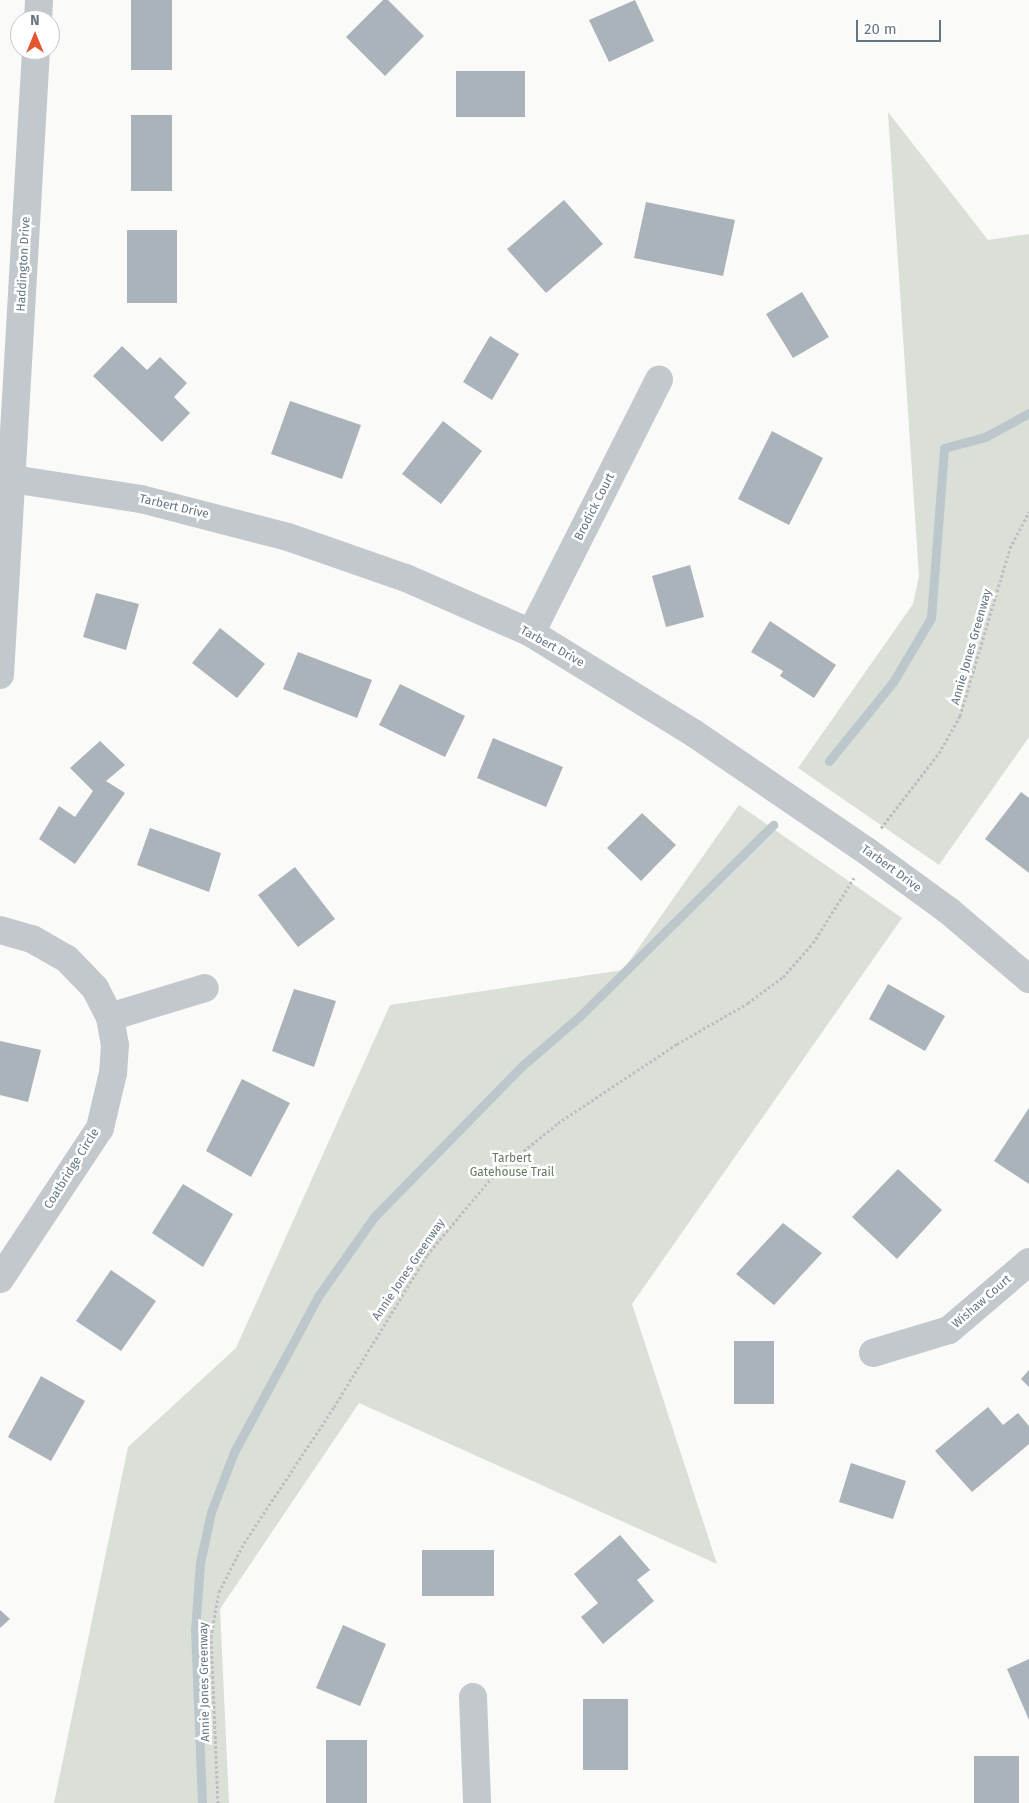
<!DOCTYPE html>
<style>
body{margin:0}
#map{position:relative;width:1029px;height:1803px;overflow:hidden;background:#fafaf8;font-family:"Fira Sans",sans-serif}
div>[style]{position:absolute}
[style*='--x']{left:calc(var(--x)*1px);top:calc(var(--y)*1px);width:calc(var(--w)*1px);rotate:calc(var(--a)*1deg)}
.green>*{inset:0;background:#dadfd7}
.stream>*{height:9px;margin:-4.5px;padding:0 4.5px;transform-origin:4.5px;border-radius:4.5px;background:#bbc7cb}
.building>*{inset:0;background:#aab3b9}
.path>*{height:3px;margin-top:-1.5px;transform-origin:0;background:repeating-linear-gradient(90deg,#bbbfc2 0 2.5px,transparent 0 5px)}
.minor>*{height:28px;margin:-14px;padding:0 14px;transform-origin:14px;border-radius:14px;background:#c3c8cc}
span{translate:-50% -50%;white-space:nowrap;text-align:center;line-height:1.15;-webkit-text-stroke:5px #fff;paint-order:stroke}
.street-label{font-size:12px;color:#657683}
.park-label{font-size:12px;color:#687a64}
.north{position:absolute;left:10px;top:10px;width:50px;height:50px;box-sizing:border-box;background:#fff;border:1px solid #c1c8cd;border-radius:50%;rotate:0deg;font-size:14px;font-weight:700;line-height:20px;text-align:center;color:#657683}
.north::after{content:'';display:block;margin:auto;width:18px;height:22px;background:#e4572e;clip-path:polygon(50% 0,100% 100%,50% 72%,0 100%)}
.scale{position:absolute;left:856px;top:20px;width:85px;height:22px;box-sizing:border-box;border:2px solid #657683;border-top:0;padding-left:6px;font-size:15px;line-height:18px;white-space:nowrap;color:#657683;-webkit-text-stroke:4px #fff;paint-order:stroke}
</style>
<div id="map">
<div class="green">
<i style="clip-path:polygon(888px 112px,988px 240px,1029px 234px,1029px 737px,939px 865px,798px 768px,913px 604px,919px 576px)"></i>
<i style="clip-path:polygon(739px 805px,902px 918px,632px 1304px,717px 1564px,359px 1403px,220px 1609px,229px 1803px,54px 1803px,128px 1447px,236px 1348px,390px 1005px,623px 970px)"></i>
</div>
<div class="stream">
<i style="--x:829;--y:761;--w:102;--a:-51"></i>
<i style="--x:893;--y:682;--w:74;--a:-59.3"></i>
<i style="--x:931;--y:618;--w:170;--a:-85.6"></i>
<i style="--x:944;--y:448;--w:42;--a:-15"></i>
<i style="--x:985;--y:437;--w:50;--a:-28.6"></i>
<i style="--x:202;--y:1803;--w:173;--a:-92.3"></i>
<i style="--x:195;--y:1630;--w:67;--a:-85.7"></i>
<i style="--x:200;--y:1563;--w:52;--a:-77.8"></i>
<i style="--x:211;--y:1512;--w:64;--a:-69"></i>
<i style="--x:234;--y:1452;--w:179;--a:-61.6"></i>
<i style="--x:319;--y:1295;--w:95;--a:-54.8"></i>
<i style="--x:374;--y:1217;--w:213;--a:-45.6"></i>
<i style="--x:523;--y:1065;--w:75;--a:-40.7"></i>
<i style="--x:580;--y:1016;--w:272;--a:-44.7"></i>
</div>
<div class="building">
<i style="clip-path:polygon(131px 0,172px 0,172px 70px,131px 70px)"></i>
<i style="clip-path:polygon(383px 0,388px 0,424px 36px,385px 76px,346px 37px)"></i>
<i style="clip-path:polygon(635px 0,654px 41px,609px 62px,589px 20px)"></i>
<i style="clip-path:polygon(456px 71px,525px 71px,525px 117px,456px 117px)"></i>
<i style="clip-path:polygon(131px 115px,172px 115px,172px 191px,131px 191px)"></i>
<i style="clip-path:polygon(564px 200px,603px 244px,546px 293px,507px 249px)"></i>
<i style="clip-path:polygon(646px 202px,735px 220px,723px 276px,634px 258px)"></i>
<i style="clip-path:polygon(127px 230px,177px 230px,177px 303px,127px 303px)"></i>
<i style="clip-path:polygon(802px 292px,829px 337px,793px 358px,766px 314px)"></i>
<i style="clip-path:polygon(490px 336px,519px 354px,492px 400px,463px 382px)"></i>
<i style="clip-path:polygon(122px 346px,147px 370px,160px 357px,187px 383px,174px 397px,190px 413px,162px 442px,93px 376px)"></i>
<i style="clip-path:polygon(290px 401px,361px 425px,342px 479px,271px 454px)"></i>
<i style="clip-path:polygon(443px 421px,482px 451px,441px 504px,402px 474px)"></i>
<i style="clip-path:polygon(772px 431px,823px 458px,789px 525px,738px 499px)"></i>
<i style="clip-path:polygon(690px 565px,704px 617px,666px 627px,652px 576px)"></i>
<i style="clip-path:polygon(96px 593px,139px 604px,126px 650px,83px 637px)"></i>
<i style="clip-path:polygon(770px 621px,836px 665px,814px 698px,780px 676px,783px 671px,751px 652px)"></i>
<i style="clip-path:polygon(220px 628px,265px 664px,237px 698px,192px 663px)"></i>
<i style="clip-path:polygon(298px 652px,372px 680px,357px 718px,283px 689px)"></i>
<i style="clip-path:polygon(400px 684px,465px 716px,445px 757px,379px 725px)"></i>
<i style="clip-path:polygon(493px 738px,563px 767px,546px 807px,477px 778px)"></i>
<i style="clip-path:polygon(100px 741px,125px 765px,106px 781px,125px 793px,75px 864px,39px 839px,59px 806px,75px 817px,93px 791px,70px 768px)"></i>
<i style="clip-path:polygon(1021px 792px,1029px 798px,1029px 873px,985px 839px)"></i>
<i style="clip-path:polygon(642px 813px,676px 845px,641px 881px,607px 848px)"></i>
<i style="clip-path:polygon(150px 828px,221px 853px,209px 892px,137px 865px)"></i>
<i style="clip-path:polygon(295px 867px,335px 919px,298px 947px,258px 895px)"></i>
<i style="clip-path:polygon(888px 984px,945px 1016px,925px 1051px,869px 1019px)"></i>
<i style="clip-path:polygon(294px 989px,336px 1001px,314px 1067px,272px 1051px)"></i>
<i style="clip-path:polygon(0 1041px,41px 1050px,28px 1102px,0 1095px)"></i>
<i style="clip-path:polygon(242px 1079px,290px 1103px,251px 1177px,206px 1151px)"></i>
<i style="clip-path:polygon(1029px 1108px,1029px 1184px,994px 1161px)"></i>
<i style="clip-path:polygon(898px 1169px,942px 1210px,897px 1259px,852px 1217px)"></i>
<i style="clip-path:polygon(183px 1184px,233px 1214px,203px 1267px,152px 1233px)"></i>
<i style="clip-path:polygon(783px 1223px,822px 1253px,774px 1305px,736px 1274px)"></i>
<i style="clip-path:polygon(111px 1270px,156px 1301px,121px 1351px,76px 1321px)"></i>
<i style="clip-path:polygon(734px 1341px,774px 1341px,774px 1404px,734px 1404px)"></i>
<i style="clip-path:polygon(1029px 1370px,1029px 1387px,1021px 1379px)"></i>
<i style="clip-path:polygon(41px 1376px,85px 1401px,51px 1461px,8px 1437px)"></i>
<i style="clip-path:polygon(988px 1407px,1003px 1425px,1018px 1413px,1029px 1426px,1029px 1444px,972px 1492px,935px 1451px)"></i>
<i style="clip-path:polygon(851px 1463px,906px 1481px,893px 1519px,839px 1502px)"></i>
<i style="clip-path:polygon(620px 1535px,650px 1570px,637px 1580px,654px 1601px,603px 1644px,581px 1617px,598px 1603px,574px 1574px)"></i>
<i style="clip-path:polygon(422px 1550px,494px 1550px,494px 1596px,422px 1596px)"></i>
<i style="clip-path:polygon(0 1610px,10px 1619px,0 1628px)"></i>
<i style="clip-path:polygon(343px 1625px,386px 1644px,360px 1706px,316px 1688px)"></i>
<i style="clip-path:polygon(1029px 1659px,1029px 1720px,1007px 1669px)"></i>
<i style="clip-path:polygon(583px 1699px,628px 1699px,628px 1770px,583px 1770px)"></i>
<i style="clip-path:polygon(326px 1740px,367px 1740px,367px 1803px,326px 1803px)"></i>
<i style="clip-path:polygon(974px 1756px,1019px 1756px,1019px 1803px,974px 1803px)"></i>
</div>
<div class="path">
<i style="--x:881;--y:828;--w:95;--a:-52.3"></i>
<i style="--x:939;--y:753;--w:43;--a:-60.4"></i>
<i style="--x:960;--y:716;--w:175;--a:-73.4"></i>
<i style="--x:1010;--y:548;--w:41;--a:-62.2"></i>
<i style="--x:218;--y:1803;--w:166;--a:-92.4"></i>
<i style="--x:211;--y:1637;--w:46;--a:-79.9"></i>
<i style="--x:219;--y:1592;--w:55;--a:-63"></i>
<i style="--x:244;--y:1543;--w:163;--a:-56.5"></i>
<i style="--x:334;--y:1407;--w:178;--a:-58.5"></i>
<i style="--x:427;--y:1255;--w:103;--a:-50.1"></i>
<i style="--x:493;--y:1176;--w:84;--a:-39.2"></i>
<i style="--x:558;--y:1123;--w:143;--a:-33.6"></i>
<i style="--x:677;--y:1044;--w:82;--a:-30"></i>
<i style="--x:748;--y:1003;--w:44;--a:-36.6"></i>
<i style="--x:783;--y:977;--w:45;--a:-48.6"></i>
<i style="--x:813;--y:943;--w:77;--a:-57.8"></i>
</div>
<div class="minor">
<i style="--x:38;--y:20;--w:20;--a:-87"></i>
<i style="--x:0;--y:477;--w:143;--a:8.9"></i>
<i style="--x:141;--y:499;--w:152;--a:14.5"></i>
<i style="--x:288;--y:537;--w:125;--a:19.2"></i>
<i style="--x:406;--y:578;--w:137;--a:23.7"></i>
<i style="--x:531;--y:633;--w:193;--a:31.6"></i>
<i style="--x:695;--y:734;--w:209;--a:34.3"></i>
<i style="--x:868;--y:852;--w:100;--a:36.1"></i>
<i style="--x:949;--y:911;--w:105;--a:40.4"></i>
<i style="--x:531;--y:633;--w:284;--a:-63.2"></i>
<i style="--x:0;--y:675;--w:626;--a:-86.7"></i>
<i style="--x:0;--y:930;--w:33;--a:16"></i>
<i style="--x:32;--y:939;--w:40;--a:29.7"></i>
<i style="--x:67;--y:959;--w:40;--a:46"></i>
<i style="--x:95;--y:988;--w:33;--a:63"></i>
<i style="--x:110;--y:1017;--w:28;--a:80"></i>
<i style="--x:115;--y:1045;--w:28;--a:94"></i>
<i style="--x:113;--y:1073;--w:57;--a:103.3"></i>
<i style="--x:100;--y:1128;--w:181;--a:123.5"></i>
<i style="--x:110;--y:1017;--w:99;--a:-17"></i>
<i style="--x:873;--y:1353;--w:79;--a:-16.8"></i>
<i style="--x:949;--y:1330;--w:105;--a:-40.4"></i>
<i style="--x:473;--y:1697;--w:106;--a:87.8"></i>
</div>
<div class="street-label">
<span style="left:24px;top:264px;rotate:-87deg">Haddington Drive</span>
<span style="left:174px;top:507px;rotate:13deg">Tarbert Drive</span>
<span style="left:595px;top:507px;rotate:-63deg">Brodick Court</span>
<span style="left:552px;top:647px;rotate:29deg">Tarbert Drive</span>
<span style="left:972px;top:647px;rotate:-74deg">Annie Jones Greenway</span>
<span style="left:891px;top:869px;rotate:36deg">Tarbert Drive</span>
<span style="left:72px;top:1169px;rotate:-58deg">Coatbridge Circle</span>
<span style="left:409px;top:1270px;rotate:-56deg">Annie Jones Greenway</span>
<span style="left:982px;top:1302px;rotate:-41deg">Wishaw Court</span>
<span style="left:205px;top:1682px;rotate:-91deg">Annie Jones Greenway</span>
</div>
<div class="park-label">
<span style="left:512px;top:1166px">Tarbert<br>Gatehouse Trail</span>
</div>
<div class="north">N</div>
<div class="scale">20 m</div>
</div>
